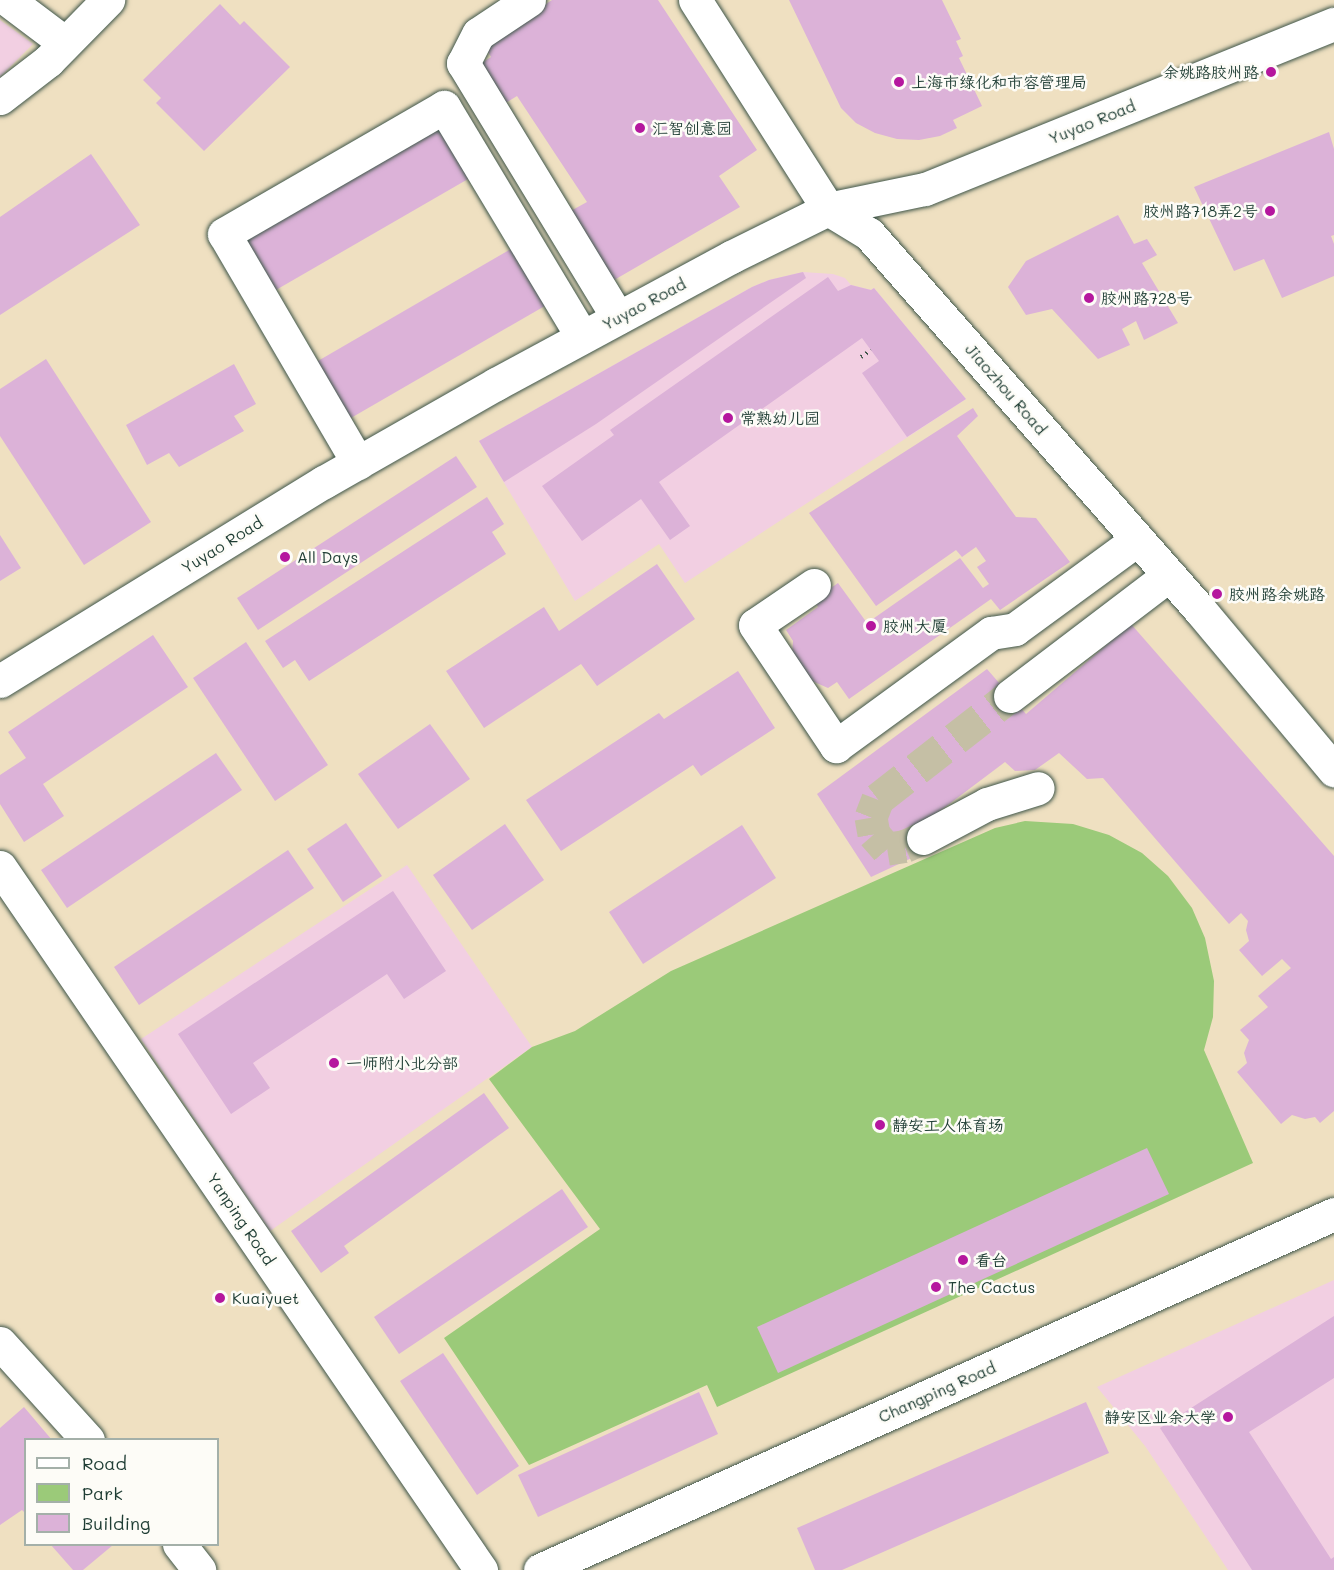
<!DOCTYPE html>
<meta charset="utf-8">
<style>
body{margin:0}
#map{position:relative;width:1334px;height:1570px;overflow:hidden;background:#efe0c1;font-family:Mali,"LXGW WenKai TC",sans-serif}
div>[style]{position:absolute}
[style*='--x']{left:calc(var(--x)*1px);top:calc(var(--y)*1px);width:calc(var(--w)*1px);rotate:calc(var(--a)*1deg)}
.built>*{inset:0;background:#f2cfe2}
.green>*{inset:0;background:#9bca79}
.building>*{inset:0;background:#dcb2d8}
.minor-tunnel>*{height:33px;margin-top:-16.5px;transform-origin:0;background:repeating-linear-gradient(90deg,#c5bfa5 0 33px,transparent 0 49px)}
.path>*{height:4px;margin-top:-2px;transform-origin:0;background:repeating-linear-gradient(90deg,#3e5549 0 1.5px,transparent 0 6px)}
.roads{filter:drop-shadow(0 0 2px #3e5549) drop-shadow(0 0 2px #3e5549)}
.minor>*{height:33px;margin:-16.5px;padding:0 16.5px;transform-origin:16.5px;border-radius:16.5px;background:#fff}
.dots>*{width:16px;height:16px;translate:-50% -50%;box-sizing:border-box;border:3px solid #fdfcf7;border-radius:50%}
span{translate:-50% -50%;white-space:nowrap;text-align:center;line-height:1.15;-webkit-text-stroke:5px #fdfcf7;paint-order:stroke}
.poi-label{font-size:16px;color:#1f3d34}
.right{translate:-100% -50%;text-align:right}
.left{translate:0 -50%;text-align:left}
.street-label{font-size:16px;color:#1f3d34}
.legend{position:absolute;left:24px;top:1438px;width:195px;height:108px;box-sizing:border-box;background:#fdfcf7;border:2px solid #a4b0a9;margin:0;padding:8px 10px;list-style:none;font-size:18px;color:#1f3d34}
.legend li{display:flex;align-items:center;gap:12px;height:30px}
.legend b{width:30px;border:2px solid #a4b0a9}
</style>
<div id="map">
<div class="built">
<i style="clip-path:polygon(0 20px,33px 44px,0 77px)"></i>
<i style="clip-path:polygon(803px 272px,833px 274px,845px 278px,851px 285px,871px 290px,874px 288px,966px 399px,685px 583px,659px 544px,575px 601px,479px 441px,752px 287px,769px 280px)"></i>
<i style="clip-path:polygon(407px 865px,532px 1047px,270px 1231px,141px 1039px)"></i>
<i style="clip-path:polygon(1334px 1280px,1334px 1570px,1228px 1570px,1145px 1446px,1097px 1387px)"></i>
</div>
<div class="green">
<i style="clip-path:polygon(1025px 821px,1073px 824px,1109px 835px,1142px 853px,1168px 876px,1192px 908px,1205px 938px,1214px 981px,1213px 1017px,1204px 1050px,1253px 1163px,717px 1407px,707px 1385px,529px 1465px,444px 1338px,600px 1229px,489px 1079px,532px 1047px,575px 1031px,671px 971px,995px 828px)"></i>
</div>
<div class="building">
<i style="clip-path:polygon(552px 0,658px 0,757px 150px,719px 176px,740px 207px,609px 283px,567px 213px,587px 202px,517px 96px,502px 105px,477px 66px,491px 57px,484px 45px)"></i>
<i style="clip-path:polygon(789px 0,942px 0,961px 39px,956px 41px,963px 56px,959px 58px,982px 106px,953px 120px,957px 128px,940px 136px,919px 140px,897px 139px,875px 133px,856px 123px,841px 108px)"></i>
<i style="clip-path:polygon(220px 4px,240px 25px,244px 21px,290px 67px,204px 151px,156px 103px,161px 98px,143px 80px)"></i>
<i style="clip-path:polygon(441px 118px,475px 175px,269px 294px,235px 236px)"></i>
<i style="clip-path:polygon(1329px 132px,1334px 149px,1334px 235px,1331px 236px,1334px 244px,1334px 276px,1282px 298px,1264px 259px,1234px 271px,1194px 187px)"></i>
<i style="clip-path:polygon(91px 154px,140px 225px,0 315px,0 217px)"></i>
<i style="clip-path:polygon(1118px 215px,1134px 244px,1147px 239px,1157px 255px,1142px 263px,1178px 323px,1144px 340px,1136px 321px,1122px 329px,1130px 345px,1098px 359px,1052px 309px,1026px 315px,1008px 287px,1026px 261px)"></i>
<i style="clip-path:polygon(516px 246px,550px 303px,344px 422px,311px 365px)"></i>
<i style="clip-path:polygon(803px 272px,806px 278px,596px 424px,504px 482px,479px 441px,752px 287px,769px 280px)"></i>
<i style="clip-path:polygon(828px 277px,838px 291px,851px 285px,871px 290px,874px 288px,966px 399px,907px 437px,862px 373px,879px 361px,862px 338px,659px 482px,690px 526px,670px 540px,641px 499px,582px 541px,542px 486px,614px 435px,610px 430px)"></i>
<i style="clip-path:polygon(46px 359px,151px 522px,84px 565px,0 436px,0 389px)"></i>
<i style="clip-path:polygon(234px 364px,256px 404px,234px 416px,244px 431px,179px 467px,169px 453px,147px 465px,126px 425px)"></i>
<i style="clip-path:polygon(973px 408px,978px 416px,957px 436px,1016px 517px,1036px 518px,1070px 562px,1000px 610px,991px 599px,849px 699px,837px 682px,828px 688px,812px 681px,792px 655px,793px 641px,786px 630px,818px 607px,814px 600px,838px 583px,867px 623px,960px 558px,983px 588px,989px 584px,977px 567px,986px 561px,976px 547px,962px 557px,956px 550px,876px 606px,809px 513px)"></i>
<i style="clip-path:polygon(456px 456px,477px 487px,258px 630px,237px 598px)"></i>
<i style="clip-path:polygon(487px 497px,504px 524px,492px 532px,506px 554px,309px 681px,295px 660px,283px 668px,265px 641px)"></i>
<i style="clip-path:polygon(0 535px,21px 568px,0 581px)"></i>
<i style="clip-path:polygon(657px 564px,695px 619px,597px 686px,581px 664px,484px 728px,446px 671px,544px 607px,559px 631px)"></i>
<i style="clip-path:polygon(1131px 624px,1334px 856px,1334px 1111px,1320px 1123px,1315px 1117px,1305px 1119px,1292px 1115px,1281px 1124px,1237px 1072px,1247px 1063px,1244px 1053px,1249px 1040px,1240px 1030px,1268px 1007px,1258px 996px,1291px 968px,1282px 959px,1262px 976px,1239px 950px,1249px 941px,1246px 930px,1248px 921px,1241px 913px,1229px 924px,1103px 778px,1087px 779px,1059px 753px,1035px 770px,1015px 771px,1005px 762px,916px 829px,931px 849px,871px 877px,817px 794px,987px 669px,1026px 714px)"></i>
<i style="clip-path:polygon(153px 635px,188px 687px,43px 784px,64px 816px,24px 842px,0 804px,0 775px,26px 758px,8px 732px)"></i>
<i style="clip-path:polygon(246px 642px,328px 765px,275px 801px,193px 678px)"></i>
<i style="clip-path:polygon(738px 671px,775px 728px,701px 776px,693px 765px,561px 851px,526px 800px,659px 713px,664px 719px)"></i>
<i style="clip-path:polygon(430px 724px,470px 779px,398px 829px,358px 774px)"></i>
<i style="clip-path:polygon(216px 753px,242px 790px,67px 908px,41px 870px)"></i>
<i style="clip-path:polygon(346px 823px,382px 876px,343px 902px,307px 849px)"></i>
<i style="clip-path:polygon(505px 824px,544px 880px,472px 930px,433px 875px)"></i>
<i style="clip-path:polygon(742px 825px,776px 878px,643px 964px,609px 912px)"></i>
<i style="clip-path:polygon(288px 850px,314px 888px,139px 1005px,114px 967px)"></i>
<i style="clip-path:polygon(393px 891px,446px 971px,404px 999px,387px 974px,253px 1063px,270px 1088px,231px 1114px,178px 1034px)"></i>
<i style="clip-path:polygon(484px 1093px,509px 1128px,344px 1246px,349px 1253px,321px 1273px,291px 1231px)"></i>
<i style="clip-path:polygon(1147px 1148px,1169px 1194px,778px 1373px,757px 1327px)"></i>
<i style="clip-path:polygon(562px 1189px,588px 1227px,399px 1354px,374px 1317px)"></i>
<i style="clip-path:polygon(1334px 1316px,1334px 1378px,1249px 1432px,1331px 1559px,1334px 1557px,1334px 1570px,1252px 1570px,1160px 1428px)"></i>
<i style="clip-path:polygon(443px 1353px,519px 1466px,477px 1495px,400px 1381px)"></i>
<i style="clip-path:polygon(699px 1392px,718px 1434px,538px 1517px,518px 1475px)"></i>
<i style="clip-path:polygon(1086px 1402px,1109px 1453px,842px 1570px,815px 1570px,797px 1528px)"></i>
<i style="clip-path:polygon(24px 1407px,52px 1440px,26px 1440px,26px 1514px,22px 1510px,0 1525px,0 1428px)"></i>
<i style="clip-path:polygon(51px 1545px,113px 1545px,83px 1570px,73px 1570px)"></i>
</div>
<div class="minor-tunnel">
<i style="--x:923;--y:838;--w:20;--a:156"></i>
<i style="--x:905;--y:846;--w:18;--a:171"></i>
<i style="--x:887;--y:849;--w:20;--a:-131"></i>
<i style="--x:874;--y:834;--w:17;--a:-100"></i>
<i style="--x:871;--y:817;--w:19;--a:-69"></i>
<i style="--x:878;--y:799;--w:167;--a:-38"></i>
</div>
<div class="path">
<i style="--x:861;--y:357;--w:12;--a:-35"></i>
</div>
<div class="roads">
<div class="minor">
<i style="--x:8;--y:0;--w:71;--a:37"></i>
<i style="--x:529;--y:0;--w:61;--a:146.3"></i>
<i style="--x:478;--y:34;--w:33;--a:117"></i>
<i style="--x:463;--y:63;--w:298;--a:58.7"></i>
<i style="--x:695;--y:0;--w:248;--a:57.5"></i>
<i style="--x:828;--y:209;--w:48;--a:31.4"></i>
<i style="--x:869;--y:234;--w:501;--a:48.64"></i>
<i style="--x:1200;--y:610;--w:209;--a:50.1"></i>
<i style="--x:0;--y:98;--w:61;--a:-37.6"></i>
<i style="--x:48;--y:61;--w:86;--a:-45.5"></i>
<i style="--x:358;--y:463;--w:265;--a:-120.3"></i>
<i style="--x:224;--y:234;--w:254;--a:-30"></i>
<i style="--x:444;--y:107;--w:268;--a:59"></i>
<i style="--x:814;--y:585;--w:71;--a:145.9"></i>
<i style="--x:755;--y:625;--w:146;--a:56.2"></i>
<i style="--x:836;--y:746;--w:192;--a:-36.1"></i>
<i style="--x:991;--y:633;--w:24;--a:-9"></i>
<i style="--x:1015;--y:629;--w:152;--a:-36.2"></i>
<i style="--x:0;--y:681;--w:380;--a:-31.6"></i>
<i style="--x:324;--y:482;--w:198;--a:-29.7"></i>
<i style="--x:496;--y:384;--w:267;--a:-28.4"></i>
<i style="--x:731;--y:257;--w:108;--a:-26.3"></i>
<i style="--x:828;--y:209;--w:99;--a:-11.7"></i>
<i style="--x:925;--y:189;--w:441;--a:-22"></i>
<i style="--x:1010;--y:696;--w:200;--a:-37.3"></i>
<i style="--x:923;--y:838;--w:72;--a:-28"></i>
<i style="--x:987;--y:804;--w:53;--a:-17.4"></i>
<i style="--x:0;--y:867;--w:852;--a:55.62"></i>
<i style="--x:0;--y:1343;--w:131;--a:47.8"></i>
<i style="--x:179;--y:1544;--w:33;--a:52"></i>
<i style="--x:540;--y:1570;--w:870;--a:-24.15"></i>
</div>
</div>
<div class="dots">
<i style="left:1271px;top:72px;background:#b5179e"></i>
<i style="left:899px;top:82px;background:#b5179e"></i>
<i style="left:640px;top:128px;background:#b5179e"></i>
<i style="left:1270px;top:211px;background:#b5179e"></i>
<i style="left:1089px;top:298px;background:#b5179e"></i>
<i style="left:728px;top:418px;background:#b5179e"></i>
<i style="left:285px;top:557px;background:#b5179e"></i>
<i style="left:1217px;top:594px;background:#b5179e"></i>
<i style="left:871px;top:626px;background:#b5179e"></i>
<i style="left:334px;top:1063px;background:#b5179e"></i>
<i style="left:880px;top:1125px;background:#b5179e"></i>
<i style="left:963px;top:1260px;background:#b5179e"></i>
<i style="left:936px;top:1287px;background:#b5179e"></i>
<i style="left:220px;top:1298px;background:#b5179e"></i>
<i style="left:1228px;top:1417px;background:#b5179e"></i>
</div>
<div class="poi-label">
<span class="right" style="left:1259px;top:72px">余姚路胶州路</span>
<span class="left" style="left:911px;top:82px">上海市绿化和市容管理局</span>
<span class="left" style="left:652px;top:128px">汇智创意园</span>
<span class="right" style="left:1258px;top:211px">胶州路718弄2号</span>
<span class="left" style="left:1101px;top:298px">胶州路728号</span>
<span class="left" style="left:740px;top:418px">常熟幼儿园</span>
<span class="left" style="left:297px;top:557px">All Days</span>
<span class="left" style="left:1229px;top:594px">胶州路余姚路</span>
<span class="left" style="left:883px;top:626px">胶州大厦</span>
<span class="left" style="left:346px;top:1063px">一师附小北分部</span>
<span class="left" style="left:892px;top:1125px">静安工人体育场</span>
<span class="left" style="left:975px;top:1260px">看台</span>
<span class="left" style="left:948px;top:1287px">The Cactus</span>
<span class="left" style="left:232px;top:1298px">Kuaiyuet</span>
<span class="right" style="left:1216px;top:1417px">静安区业余大学</span>
</div>
<div class="street-label">
<span style="left:1092px;top:122px;rotate:-22deg">Yuyao Road</span>
<span style="left:644px;top:304px;rotate:-28deg">Yuyao Road</span>
<span style="left:1006px;top:389px;rotate:49deg">Jiaozhou Road</span>
<span style="left:222px;top:545px;rotate:-32deg">Yuyao Road</span>
<span style="left:241px;top:1219px;rotate:56deg">Yanping Road</span>
<span style="left:937px;top:1392px;rotate:-24deg">Changping Road</span>
</div>
<ul class="legend">
<li><b style="height:8px;background:#fff"></b>Road</li>
<li><b style="height:16px;background:#9bca79"></b>Park</li>
<li><b style="height:16px;background:#dcb2d8"></b>Building</li>
</ul>
</div>
